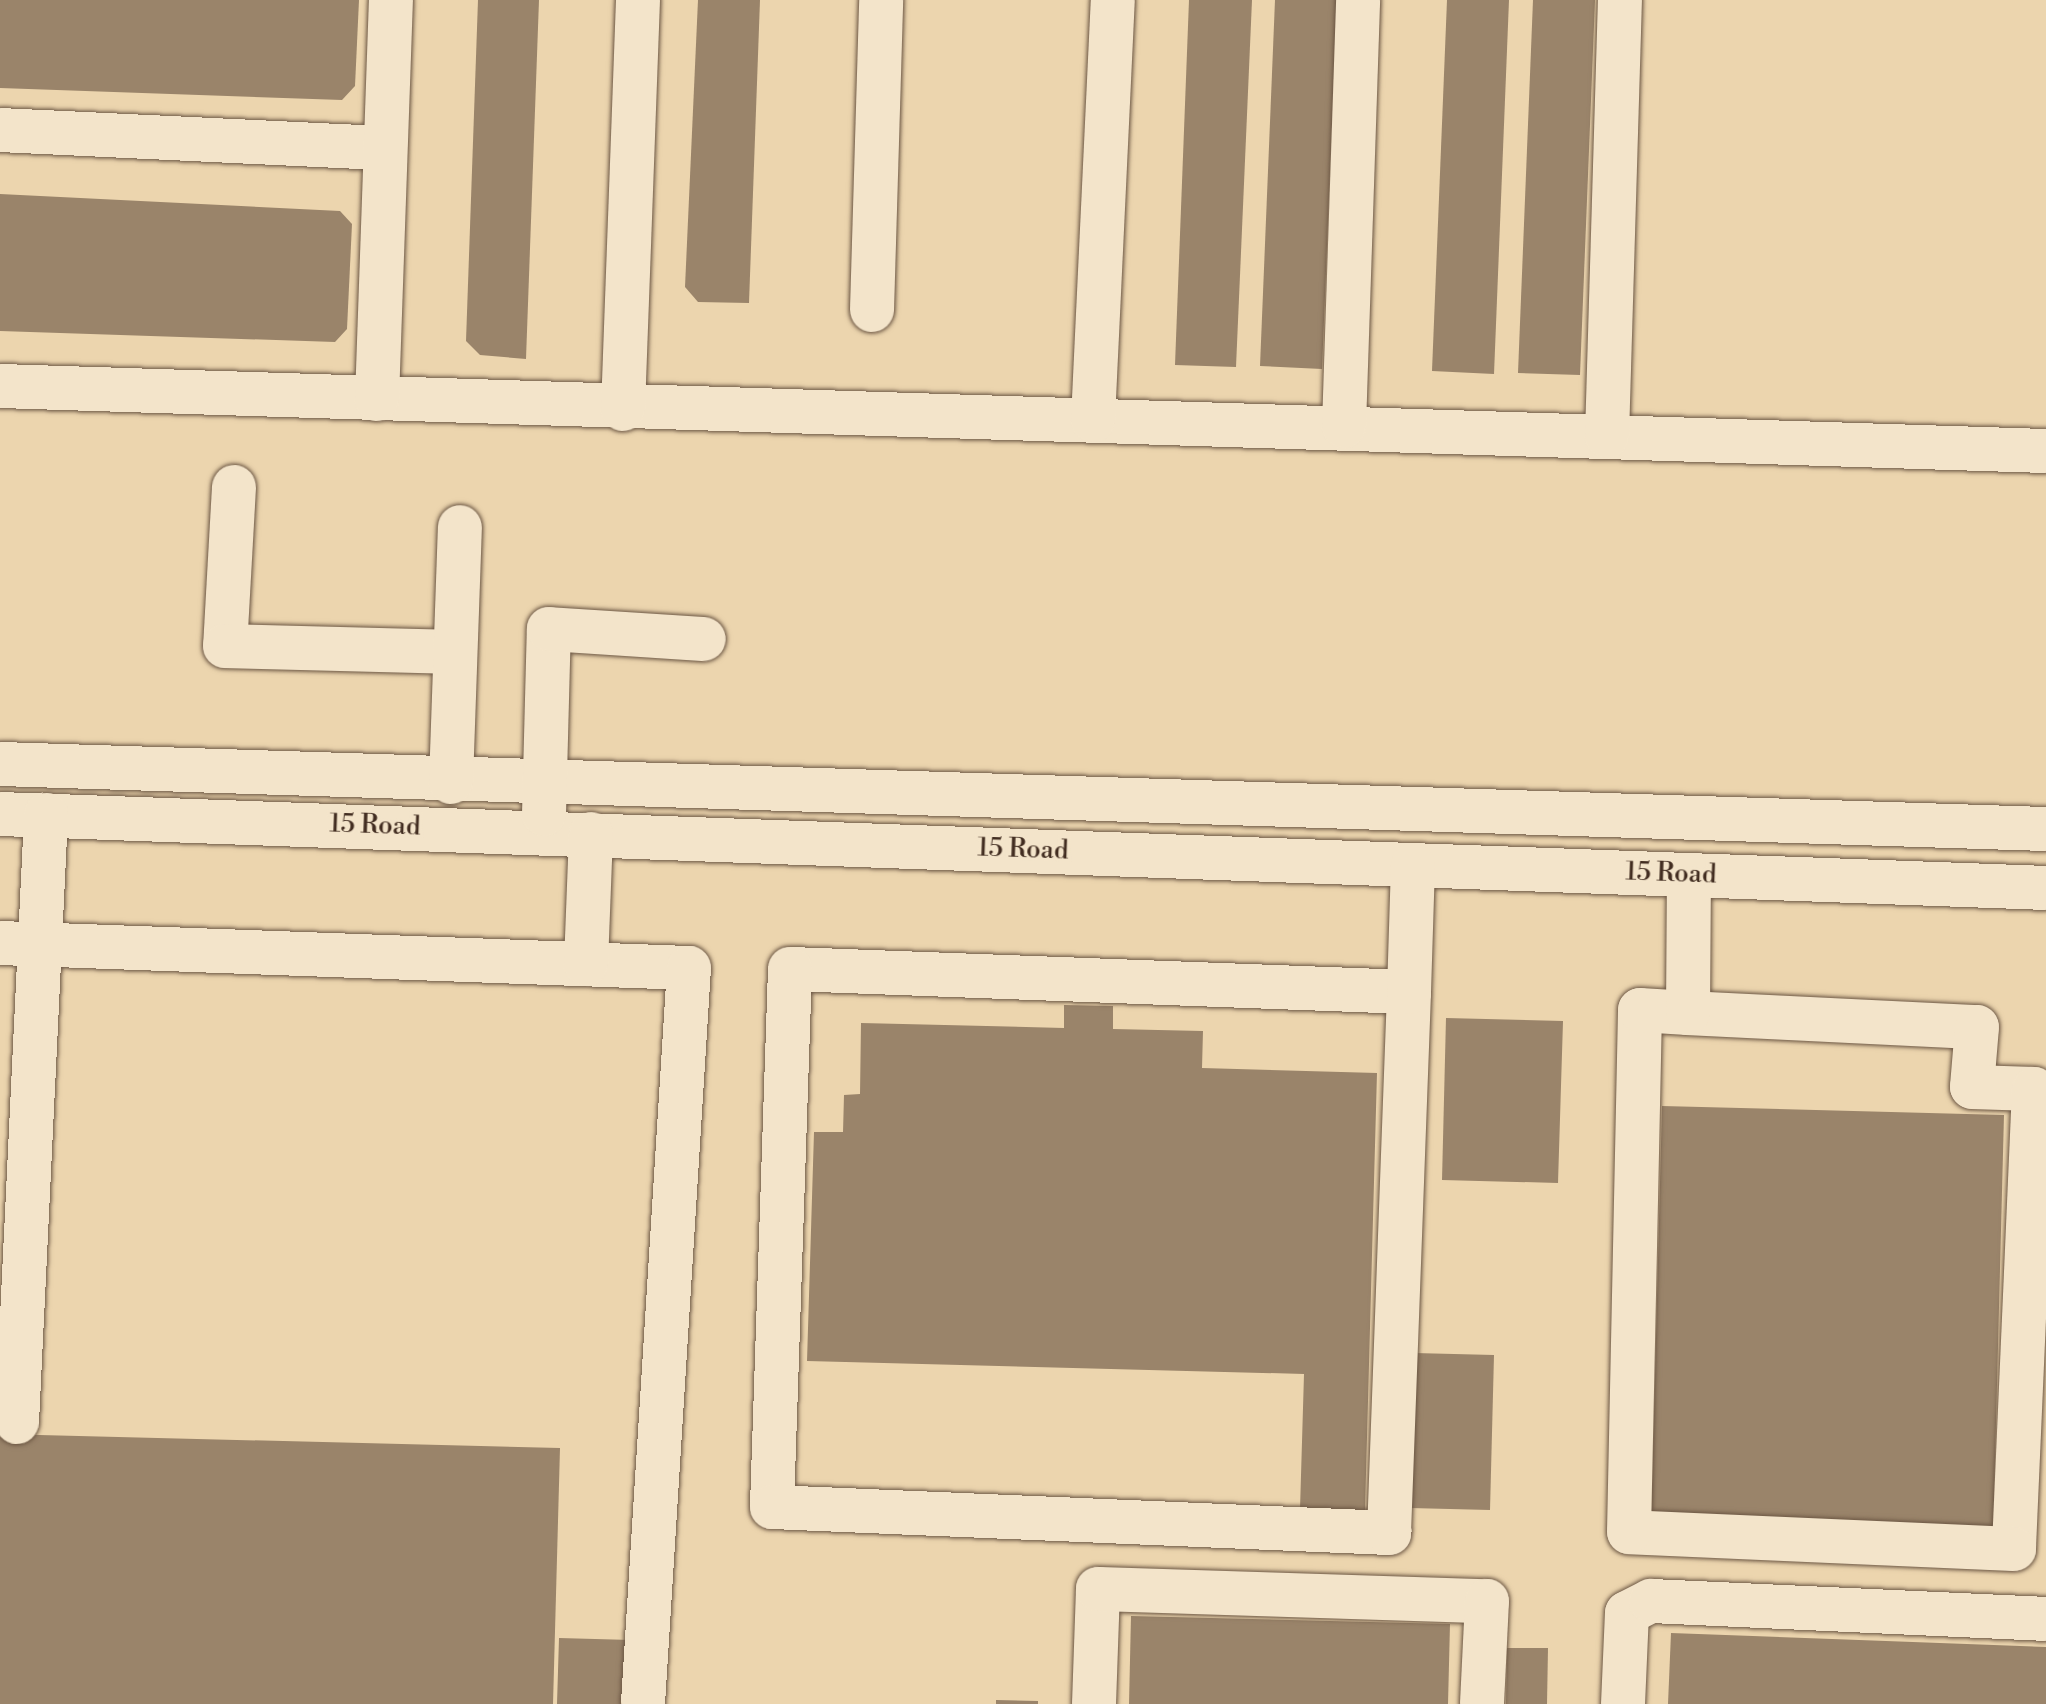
<!DOCTYPE html>
<style>
body{margin:0}
#map{position:relative;width:2046px;height:1704px;overflow:hidden;background:#ecd5ae;font-family:"Libre Bodoni",serif}
div>[style]{position:absolute}
[style*='--x']{left:calc(var(--x)*1px);top:calc(var(--y)*1px);width:calc(var(--w)*1px);rotate:calc(var(--a)*1deg)}
.building>*{inset:0;background:#9a846a}
.roads{filter:drop-shadow(0 0 2px #6c5744) drop-shadow(0 0 2px #6c5744)}
.minor>*{height:44px;margin:-22px;padding:0 22px;transform-origin:22px;border-radius:22px;background:#f3e4ca}
span{translate:-50% -50%;white-space:nowrap;text-align:center;line-height:1.15;-webkit-text-stroke:6px #f3e4ca;paint-order:stroke}
.street-label{font-size:26px;color:#422d21}
</style>
<div id="map">
<div class="building">
<i style="clip-path:polygon(0 0,359px 0,355px 86px,342px 100px,0 88px)"></i>
<i style="clip-path:polygon(478px 0,539px 0,526px 359px,480px 355px,466px 341px)"></i>
<i style="clip-path:polygon(698px 0,760px 0,749px 303px,698px 302px,685px 287px)"></i>
<i style="clip-path:polygon(1189px 0,1252px 0,1236px 367px,1175px 365px)"></i>
<i style="clip-path:polygon(1275px 0,1337px 0,1322px 369px,1260px 366px)"></i>
<i style="clip-path:polygon(1447px 0,1509px 0,1494px 374px,1432px 371px)"></i>
<i style="clip-path:polygon(1533px 0,1595px 0,1580px 375px,1518px 373px)"></i>
<i style="clip-path:polygon(0 194px,340px 211px,352px 224px,347px 329px,335px 342px,0 331px)"></i>
<i style="clip-path:polygon(1064px 1005px,1113px 1006px,1113px 1029px,1203px 1031px,1202px 1068px,1377px 1073px,1365px 1510px,1300px 1509px,1304px 1374px,807px 1361px,814px 1132px,843px 1132px,844px 1095px,860px 1094px,861px 1023px,1064px 1028px)"></i>
<i style="clip-path:polygon(1446px 1018px,1563px 1021px,1558px 1183px,1442px 1180px)"></i>
<i style="clip-path:polygon(1662px 1106px,2004px 1115px,1993px 1538px,1651px 1530px)"></i>
<i style="clip-path:polygon(1414px 1353px,1494px 1355px,1490px 1510px,1410px 1508px)"></i>
<i style="clip-path:polygon(0 1434px,560px 1448px,553px 1704px,0 1704px)"></i>
<i style="clip-path:polygon(1131px 1616px,1450px 1624px,1448px 1704px,1129px 1704px)"></i>
<i style="clip-path:polygon(1671px 1633px,2046px 1647px,2046px 1704px,1668px 1704px)"></i>
<i style="clip-path:polygon(559px 1638px,631px 1640px,630px 1704px,557px 1704px)"></i>
<i style="clip-path:polygon(1507px 1648px,1548px 1648px,1547px 1704px,1506px 1704px)"></i>
<i style="clip-path:polygon(996px 1700px,1038px 1701px,1038px 1704px,996px 1704px)"></i>
</div>
<div class="roads">
<div class="minor">
<i style="--x:0;--y:130;--w:384;--a:2.7"></i>
<i style="--x:872;--y:310;--w:310;--a:-88.3"></i>
<i style="--x:0;--y:386;--w:2047;--a:1.82"></i>
<i style="--x:377;--y:399;--w:399;--a:-88"></i>
<i style="--x:623;--y:409;--w:409;--a:-87.9"></i>
<i style="--x:1093;--y:420;--w:420;--a:-87.3"></i>
<i style="--x:1344;--y:426;--w:426;--a:-88.1"></i>
<i style="--x:1607;--y:436;--w:436;--a:-88.3"></i>
<i style="--x:234;--y:487;--w:159;--a:93.2"></i>
<i style="--x:225;--y:646;--w:230;--a:1.5"></i>
<i style="--x:0;--y:764;--w:2047;--a:1.82"></i>
<i style="--x:451;--y:782;--w:255;--a:-88"></i>
<i style="--x:0;--y:814;--w:2047;--a:2.07"></i>
<i style="--x:544;--y:814;--w:185;--a:-88.5"></i>
<i style="--x:549;--y:629;--w:155;--a:3.7"></i>
<i style="--x:0;--y:943;--w:689;--a:2.08"></i>
<i style="--x:689;--y:968;--w:737;--a:93.58"></i>
<i style="--x:586;--y:964;--w:130;--a:-87.8"></i>
<i style="--x:1409;--y:992;--w:619;--a:-177.87"></i>
<i style="--x:790;--y:969;--w:538;--a:91.92"></i>
<i style="--x:772;--y:1507;--w:618;--a:2.41"></i>
<i style="--x:1389;--y:1533;--w:541;--a:-87.88"></i>
<i style="--x:1409;--y:992;--w:127;--a:-88.2"></i>
<i style="--x:1688;--y:1013;--w:289;--a:2.8"></i>
<i style="--x:1977;--y:1027;--w:60;--a:94.8"></i>
<i style="--x:1972;--y:1087;--w:62;--a:1.8"></i>
<i style="--x:2034;--y:1089;--w:460;--a:92.5"></i>
<i style="--x:2014;--y:1549;--w:385;--a:-177.5"></i>
<i style="--x:1629;--y:1532;--w:522;--a:-88.79"></i>
<i style="--x:1640;--y:1010;--w:48;--a:3.6"></i>
<i style="--x:1688;--y:1013;--w:138;--a:-89.6"></i>
<i style="--x:17;--y:1422;--w:608;--a:-87.26"></i>
<i style="--x:1094;--y:1704;--w:115;--a:-88"></i>
<i style="--x:1098;--y:1589;--w:389;--a:1.8"></i>
<i style="--x:1487;--y:1601;--w:103;--a:92.8"></i>
<i style="--x:1623;--y:1704;--w:91;--a:-87.5"></i>
<i style="--x:1627;--y:1613;--w:27;--a:-27"></i>
<i style="--x:1651;--y:1601;--w:395;--a:2.6"></i>
</div>
</div>
<div class="street-label">
<span style="left:375px;top:826px;rotate:2deg">15 Road</span>
<span style="left:1023px;top:850px;rotate:2deg">15 Road</span>
<span style="left:1671px;top:874px;rotate:2deg">15 Road</span>
</div>
</div>
